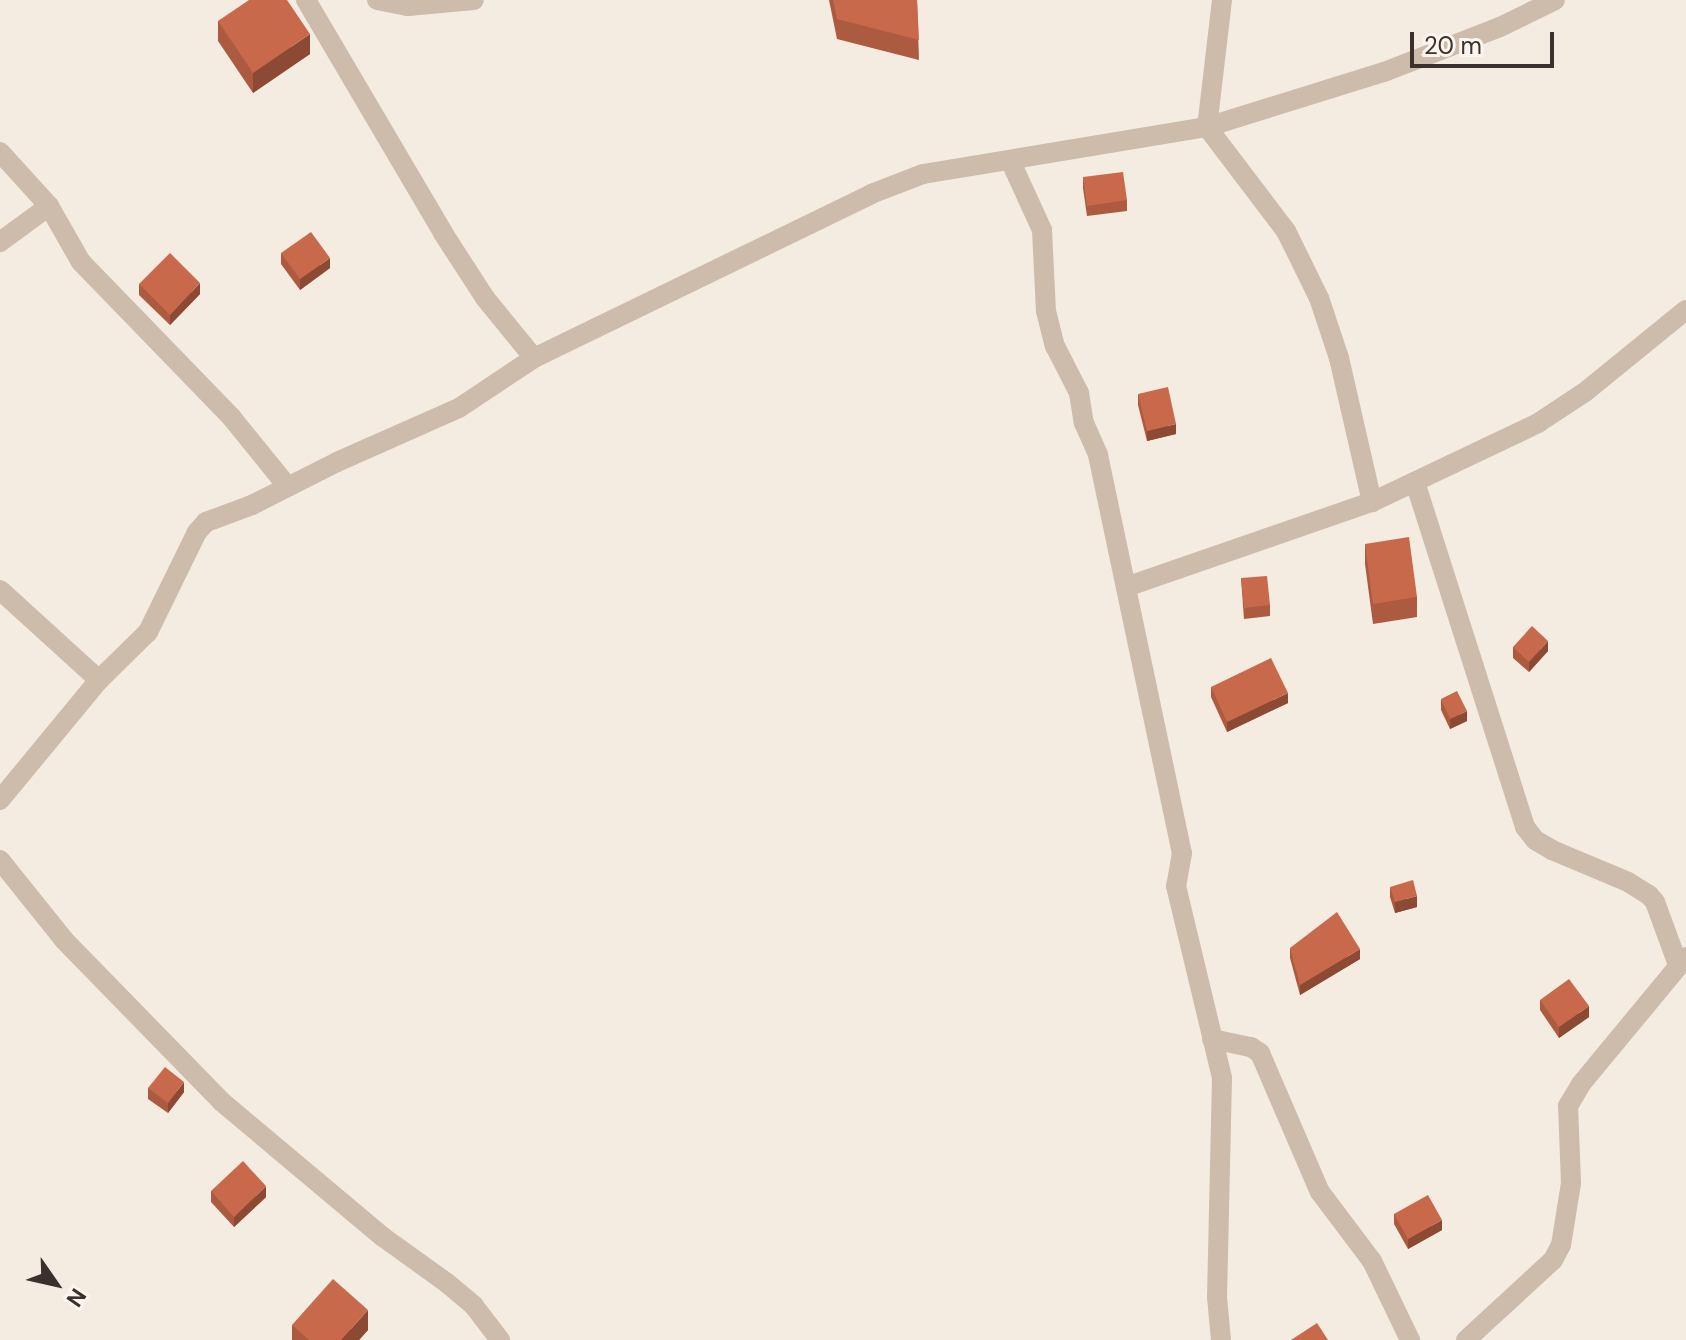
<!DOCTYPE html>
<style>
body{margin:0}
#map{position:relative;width:1686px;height:1340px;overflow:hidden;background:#f4ebe1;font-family:"DM Sans",sans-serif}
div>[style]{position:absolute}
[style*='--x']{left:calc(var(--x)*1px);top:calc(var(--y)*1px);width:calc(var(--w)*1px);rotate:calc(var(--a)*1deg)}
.minor>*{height:20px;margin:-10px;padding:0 10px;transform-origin:10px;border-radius:10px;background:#cdbbac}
.wall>*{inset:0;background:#ac5a40}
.shaded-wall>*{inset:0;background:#8c4a34}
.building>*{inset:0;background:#c8694b}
span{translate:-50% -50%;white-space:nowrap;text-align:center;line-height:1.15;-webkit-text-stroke:6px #fbf5ee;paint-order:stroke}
.north{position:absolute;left:16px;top:1244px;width:80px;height:80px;-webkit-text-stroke:6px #fbf5ee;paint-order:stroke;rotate:124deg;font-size:22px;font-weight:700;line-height:32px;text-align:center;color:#3b302b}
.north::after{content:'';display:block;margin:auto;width:28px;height:36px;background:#3b302b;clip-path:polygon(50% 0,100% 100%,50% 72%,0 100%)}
.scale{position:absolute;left:1410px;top:32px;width:144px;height:36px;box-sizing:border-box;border:4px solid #3b302b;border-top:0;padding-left:10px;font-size:24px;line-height:28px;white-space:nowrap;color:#3b302b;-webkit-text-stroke:6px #fbf5ee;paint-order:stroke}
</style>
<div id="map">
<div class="minor">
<i style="--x:306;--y:0;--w:270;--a:59.5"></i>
<i style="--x:443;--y:233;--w:77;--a:57.1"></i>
<i style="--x:485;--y:298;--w:77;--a:50.8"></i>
<i style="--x:377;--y:0;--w:32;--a:11"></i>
<i style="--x:408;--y:6;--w:66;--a:-5.2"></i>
<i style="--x:1222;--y:0;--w:128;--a:96.7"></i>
<i style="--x:1207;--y:127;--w:131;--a:52.8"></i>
<i style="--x:1286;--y:231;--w:75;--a:63.8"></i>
<i style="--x:1319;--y:298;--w:63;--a:71.6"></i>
<i style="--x:1339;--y:358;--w:148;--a:77.1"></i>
<i style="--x:0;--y:152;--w:73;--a:47.8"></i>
<i style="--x:49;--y:206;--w:61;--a:143.7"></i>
<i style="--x:1010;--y:160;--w:77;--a:65.4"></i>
<i style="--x:1042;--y:230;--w:81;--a:87.2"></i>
<i style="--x:1046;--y:311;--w:36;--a:76"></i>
<i style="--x:1055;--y:346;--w:53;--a:62.9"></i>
<i style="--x:1079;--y:393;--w:30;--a:81"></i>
<i style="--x:1084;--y:423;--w:35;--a:66"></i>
<i style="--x:1098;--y:455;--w:407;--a:78.1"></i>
<i style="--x:1182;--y:853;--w:34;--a:100"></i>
<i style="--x:1176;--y:886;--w:197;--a:76.5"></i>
<i style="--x:1222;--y:1078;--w:219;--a:91.3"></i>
<i style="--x:1217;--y:1297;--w:43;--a:84.7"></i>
<i style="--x:49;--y:206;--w:64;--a:60.3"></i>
<i style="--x:81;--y:262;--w:217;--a:45.9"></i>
<i style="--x:232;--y:418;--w:87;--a:51"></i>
<i style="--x:1415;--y:482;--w:362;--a:72.3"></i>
<i style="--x:1525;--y:827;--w:16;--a:52"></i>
<i style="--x:1535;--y:840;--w:20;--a:30"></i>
<i style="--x:1552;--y:850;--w:82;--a:22.8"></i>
<i style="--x:1628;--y:882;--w:25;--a:32"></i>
<i style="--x:1649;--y:895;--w:9;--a:49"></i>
<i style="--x:1655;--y:902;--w:67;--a:69.9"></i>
<i style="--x:1126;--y:587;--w:260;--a:-19.1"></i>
<i style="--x:1372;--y:502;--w:184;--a:-25.4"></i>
<i style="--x:1538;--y:423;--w:56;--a:-33.4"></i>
<i style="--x:1585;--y:392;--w:130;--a:-39.1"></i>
<i style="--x:0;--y:590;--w:134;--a:42.3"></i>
<i style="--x:0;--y:800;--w:156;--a:-50.5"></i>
<i style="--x:99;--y:680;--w:69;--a:-44.4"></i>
<i style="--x:148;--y:632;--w:111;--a:-63.9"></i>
<i style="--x:197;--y:532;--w:13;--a:-48"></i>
<i style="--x:206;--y:522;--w:49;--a:-20.3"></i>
<i style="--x:252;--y:505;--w:95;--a:-26.8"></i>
<i style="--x:337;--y:462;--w:133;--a:-23.9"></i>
<i style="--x:459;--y:408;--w:90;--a:-33.7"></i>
<i style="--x:534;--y:358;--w:375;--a:-25.9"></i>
<i style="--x:871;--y:194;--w:56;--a:-21"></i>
<i style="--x:923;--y:174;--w:288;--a:-9.4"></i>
<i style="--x:1207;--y:127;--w:185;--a:-17.3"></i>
<i style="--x:1384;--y:72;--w:124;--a:-21.2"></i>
<i style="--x:1500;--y:27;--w:61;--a:-26.1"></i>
<i style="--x:0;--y:860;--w:102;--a:51.3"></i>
<i style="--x:64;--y:940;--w:226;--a:45.7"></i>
<i style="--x:222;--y:1102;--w:210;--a:40"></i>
<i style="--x:383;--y:1237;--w:79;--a:35.7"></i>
<i style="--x:447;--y:1283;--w:35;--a:40"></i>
<i style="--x:474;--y:1306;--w:43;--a:52.6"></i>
<i style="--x:1212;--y:1039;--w:40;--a:12"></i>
<i style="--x:1251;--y:1047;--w:11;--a:34"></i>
<i style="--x:1260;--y:1053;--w:151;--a:66.7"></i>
<i style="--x:1320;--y:1192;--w:86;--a:53"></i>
<i style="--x:1372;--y:1261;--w:88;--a:64.3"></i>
<i style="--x:1466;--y:1340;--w:118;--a:-42.6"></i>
<i style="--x:1553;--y:1260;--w:17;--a:-62"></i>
<i style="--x:1561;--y:1245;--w:63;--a:-80.8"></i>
<i style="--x:1571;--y:1183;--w:77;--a:-92.2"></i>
<i style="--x:1568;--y:1106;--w:26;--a:-59"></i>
<i style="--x:1581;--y:1084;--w:165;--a:-50.4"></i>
</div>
<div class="wall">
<i style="clip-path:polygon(829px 0,917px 0,919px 60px,837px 39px)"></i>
<i style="clip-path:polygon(218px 21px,310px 54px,253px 93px,218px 41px)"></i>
<i style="clip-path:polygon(1083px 177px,1127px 200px,1127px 211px,1087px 216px,1083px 188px)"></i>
<i style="clip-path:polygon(281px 253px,330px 268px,300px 290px,281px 264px)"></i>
<i style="clip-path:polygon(139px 284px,200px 294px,170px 325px,139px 295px)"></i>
<i style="clip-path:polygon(1138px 394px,1176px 434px,1147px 441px,1138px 405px)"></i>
<i style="clip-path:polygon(1365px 544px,1417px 597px,1417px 617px,1373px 624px,1365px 564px)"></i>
<i style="clip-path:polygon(1241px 578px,1270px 605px,1270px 616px,1244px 619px)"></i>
<i style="clip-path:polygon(1513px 647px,1548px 651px,1529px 672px,1513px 658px)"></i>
<i style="clip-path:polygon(1211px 687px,1288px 703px,1227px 732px,1211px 697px)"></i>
<i style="clip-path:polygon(1441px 699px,1467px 721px,1450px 729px,1441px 710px)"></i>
<i style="clip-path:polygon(1390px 887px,1417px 907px,1395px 913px,1390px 897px)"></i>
<i style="clip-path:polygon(1290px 948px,1360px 959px,1300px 995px,1290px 958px)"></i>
<i style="clip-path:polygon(1540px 1000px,1589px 1017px,1559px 1038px,1540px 1010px)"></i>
<i style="clip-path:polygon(148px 1088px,184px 1092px,168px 1113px,148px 1099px)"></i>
<i style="clip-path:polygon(211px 1191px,266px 1197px,234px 1227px,211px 1202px)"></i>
<i style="clip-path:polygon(1394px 1214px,1442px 1230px,1408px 1249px,1394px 1224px)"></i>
<i style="clip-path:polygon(292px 1325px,368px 1330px,359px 1340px,292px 1340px)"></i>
</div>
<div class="shaded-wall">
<i style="clip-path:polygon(310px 34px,310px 54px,253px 93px,253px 73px)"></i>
<i style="clip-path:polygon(330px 258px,330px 268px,300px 290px,300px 279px)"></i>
<i style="clip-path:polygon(200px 283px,200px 294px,170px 325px,170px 315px)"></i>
<i style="clip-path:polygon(1176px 424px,1176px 434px,1147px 441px,1147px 431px)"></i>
<i style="clip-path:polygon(1548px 641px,1548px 651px,1529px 672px,1529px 662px)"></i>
<i style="clip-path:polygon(1288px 693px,1288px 703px,1227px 732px,1227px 722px)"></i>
<i style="clip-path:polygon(1467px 711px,1467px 721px,1450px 729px,1450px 719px)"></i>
<i style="clip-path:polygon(1417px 896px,1417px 907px,1395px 913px,1395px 902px)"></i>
<i style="clip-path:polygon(1360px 949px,1360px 959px,1300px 995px,1300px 985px)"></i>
<i style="clip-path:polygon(1589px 1006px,1589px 1017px,1559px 1038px,1559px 1027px)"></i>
<i style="clip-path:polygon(184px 1082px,184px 1092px,168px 1113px,168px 1103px)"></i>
<i style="clip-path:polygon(266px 1186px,266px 1197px,234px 1227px,234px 1217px)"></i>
<i style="clip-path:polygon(1442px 1220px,1442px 1230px,1408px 1249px,1408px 1239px)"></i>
<i style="clip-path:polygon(368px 1310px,368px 1330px,359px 1340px,341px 1340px)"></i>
</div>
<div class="building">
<i style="clip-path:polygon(249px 0,287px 0,310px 34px,253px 73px,218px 21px)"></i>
<i style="clip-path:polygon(833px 0,917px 0,919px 40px,837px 19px)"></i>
<i style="clip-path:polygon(1123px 172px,1127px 200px,1087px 206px,1083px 177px)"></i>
<i style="clip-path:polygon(311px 232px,330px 258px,300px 279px,281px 253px)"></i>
<i style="clip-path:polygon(170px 253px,200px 283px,170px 315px,139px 284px)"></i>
<i style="clip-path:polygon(1168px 387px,1176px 424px,1147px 431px,1138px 394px)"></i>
<i style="clip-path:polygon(1409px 537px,1417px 597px,1373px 604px,1365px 544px)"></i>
<i style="clip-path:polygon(1267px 576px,1270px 605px,1244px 608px,1241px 578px)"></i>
<i style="clip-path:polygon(1532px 626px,1548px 641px,1529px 662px,1513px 647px)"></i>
<i style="clip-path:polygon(1271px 658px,1288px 693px,1227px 722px,1211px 687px)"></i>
<i style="clip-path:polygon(1457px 691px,1467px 711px,1450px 719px,1441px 699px)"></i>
<i style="clip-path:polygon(1413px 880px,1417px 896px,1395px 902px,1390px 887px)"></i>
<i style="clip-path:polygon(1337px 912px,1360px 949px,1300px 985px,1290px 948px)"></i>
<i style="clip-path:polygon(1569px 979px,1589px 1006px,1559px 1027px,1540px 1000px)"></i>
<i style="clip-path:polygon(165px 1067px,184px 1082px,168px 1103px,148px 1088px)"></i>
<i style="clip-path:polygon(243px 1161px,266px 1186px,234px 1217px,211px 1191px)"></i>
<i style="clip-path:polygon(1428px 1195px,1442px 1220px,1408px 1239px,1394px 1214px)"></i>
<i style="clip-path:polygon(333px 1279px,368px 1310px,341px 1340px,309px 1340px,292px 1325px)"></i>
<i style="clip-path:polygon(1317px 1323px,1328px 1340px,1291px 1340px)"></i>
</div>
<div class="north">N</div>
<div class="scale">20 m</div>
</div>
